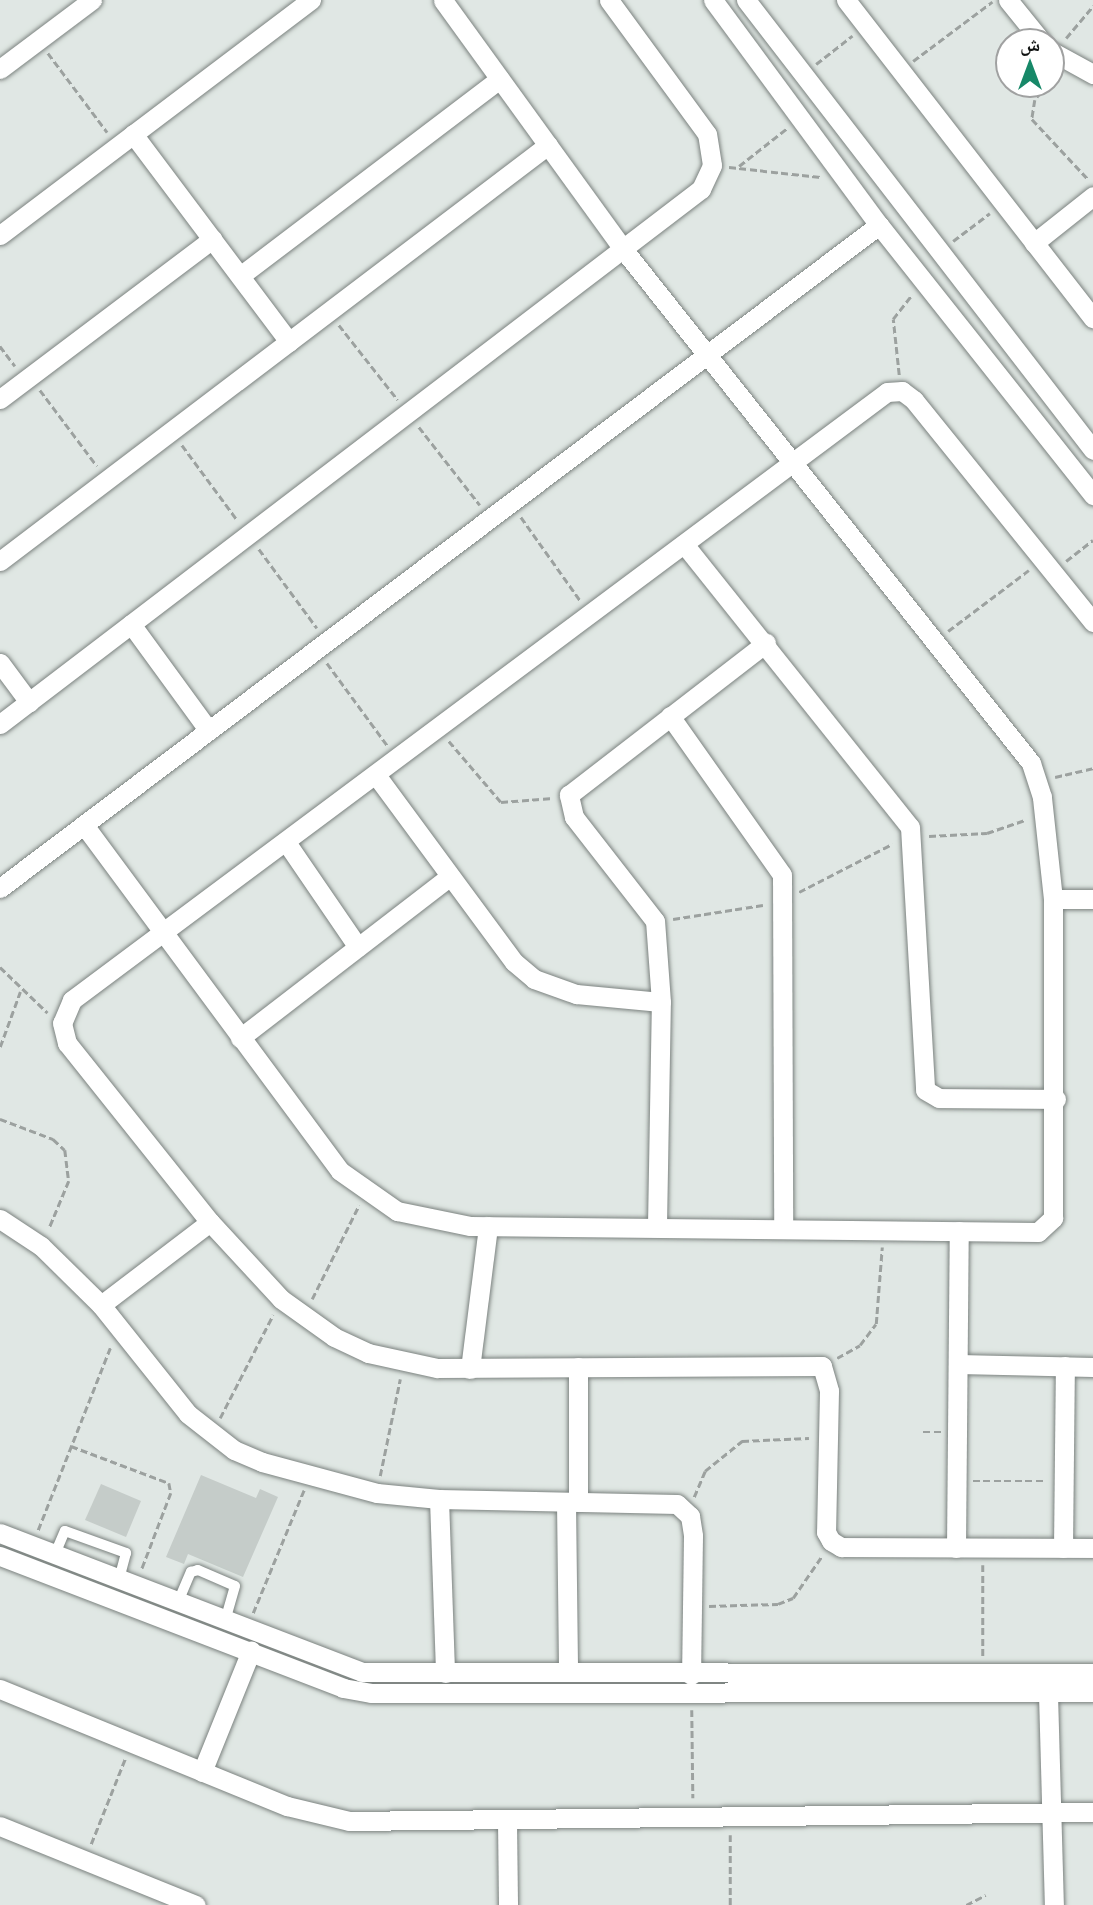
<!DOCTYPE html>
<meta charset="utf-8">
<style>
body{margin:0}
#map{position:relative;width:1093px;height:1905px;overflow:hidden;background:#e0e7e4;font-family:"Asap Condensed","Noto Naskh Arabic",sans-serif}
div>[style]{position:absolute}
[style*='--x']{left:calc(var(--x)*1px);top:calc(var(--y)*1px);width:calc(var(--w)*1px);rotate:calc(var(--a)*1deg)}
.building>*{inset:0;background:#c5ccc9}
.path>*{height:2.5px;margin-top:-1.25px;transform-origin:0;background:repeating-linear-gradient(90deg,#9ca19f 0 7px,transparent 0 10.5px)}
.roads{filter:drop-shadow(0 0 2px #7b827f) drop-shadow(0 0 2px #7b827f)}
.service>*{height:10px;margin:-5px;padding:0 5px;transform-origin:5px;border-radius:5px;background:#fff}
.minor>*{height:19px;margin:-9.5px;padding:0 9.5px;transform-origin:9.5px;border-radius:9.5px;background:#fff}
span{translate:-50% -50%;white-space:nowrap;text-align:center;line-height:1.15;-webkit-text-stroke:5px #fff;paint-order:stroke}
.north{position:absolute;left:995px;top:28px;width:70px;height:70px;box-sizing:border-box;background:#fff;border:2px solid #a0a1a1;border-radius:50%;rotate:0deg;font-size:19px;font-weight:700;line-height:28px;text-align:center;color:#111413}
.north::after{content:'';display:block;margin:auto;width:24px;height:32px;background:#178868;clip-path:polygon(50% 0,100% 100%,50% 72%,0 100%)}
</style>
<div id="map">
<div class="building">
<i style="clip-path:polygon(201px 1475px,256px 1498px,260px 1489px,278px 1497px,243px 1577px,188px 1554px,184px 1564px,166px 1557px)"></i>
<i style="clip-path:polygon(101px 1484px,141px 1501px,126px 1537px,85px 1520px)"></i>
</div>
<div class="path">
<i style="--x:1066;--y:38;--w:42;--a:-49.8"></i>
<i style="--x:48;--y:53;--w:99;--a:53.2"></i>
<i style="--x:913;--y:61;--w:99;--a:-36.8"></i>
<i style="--x:816;--y:64;--w:46;--a:-37.9"></i>
<i style="--x:1048;--y:84;--w:21;--a:129"></i>
<i style="--x:1035;--y:100;--w:19;--a:99"></i>
<i style="--x:1032;--y:119;--w:82;--a:47"></i>
<i style="--x:739;--y:166;--w:60;--a:-38.2"></i>
<i style="--x:729;--y:167;--w:92;--a:6.3"></i>
<i style="--x:953;--y:241;--w:46;--a:-37.1"></i>
<i style="--x:339;--y:325;--w:95;--a:51.8"></i>
<i style="--x:0;--y:346;--w:25;--a:53"></i>
<i style="--x:899;--y:375;--w:56;--a:-96.1"></i>
<i style="--x:893;--y:319;--w:31;--a:-52"></i>
<i style="--x:40;--y:390;--w:95;--a:53.1"></i>
<i style="--x:419;--y:427;--w:99;--a:52"></i>
<i style="--x:182;--y:445;--w:94;--a:53.6"></i>
<i style="--x:521;--y:517;--w:102;--a:54.6"></i>
<i style="--x:259;--y:549;--w:98;--a:53.7"></i>
<i style="--x:1066;--y:561;--w:34;--a:-38"></i>
<i style="--x:948;--y:631;--w:101;--a:-37"></i>
<i style="--x:327;--y:663;--w:102;--a:53.8"></i>
<i style="--x:449;--y:741;--w:80;--a:49.6"></i>
<i style="--x:501;--y:802;--w:52;--a:-4.4"></i>
<i style="--x:1055;--y:777;--w:39;--a:-13"></i>
<i style="--x:929;--y:836;--w:58;--a:-3"></i>
<i style="--x:987;--y:833;--w:40;--a:-18.9"></i>
<i style="--x:799;--y:892;--w:105;--a:-27.3"></i>
<i style="--x:673;--y:919;--w:91;--a:-8.8"></i>
<i style="--x:0;--y:967;--w:66;--a:43.8"></i>
<i style="--x:0;--y:1047;--w:59;--a:-70"></i>
<i style="--x:0;--y:1119;--w:57;--a:20.7"></i>
<i style="--x:53;--y:1139;--w:16;--a:43"></i>
<i style="--x:65;--y:1150;--w:31;--a:83"></i>
<i style="--x:69;--y:1181;--w:52;--a:112.6"></i>
<i style="--x:312;--y:1299;--w:105;--a:-63.4"></i>
<i style="--x:837;--y:1358;--w:26;--a:-29"></i>
<i style="--x:860;--y:1345;--w:26;--a:-53"></i>
<i style="--x:876;--y:1324;--w:77;--a:-85.5"></i>
<i style="--x:220;--y:1418;--w:116;--a:-62.8"></i>
<i style="--x:923;--y:1432;--w:18;--a:0"></i>
<i style="--x:71;--y:1446;--w:105;--a:20.7"></i>
<i style="--x:169;--y:1483;--w:10;--a:79"></i>
<i style="--x:171;--y:1493;--w:81;--a:110.9"></i>
<i style="--x:380;--y:1476;--w:99;--a:-78.3"></i>
<i style="--x:973;--y:1481;--w:73;--a:0"></i>
<i style="--x:694;--y:1497;--w:28;--a:-67"></i>
<i style="--x:705;--y:1471;--w:48;--a:-39"></i>
<i style="--x:742;--y:1441;--w:67;--a:-2.6"></i>
<i style="--x:38;--y:1530;--w:196;--a:-68.4"></i>
<i style="--x:983;--y:1565;--w:91;--a:90"></i>
<i style="--x:709;--y:1606;--w:69;--a:-1.7"></i>
<i style="--x:778;--y:1604;--w:16;--a:-22"></i>
<i style="--x:793;--y:1598;--w:51;--a:-55.4"></i>
<i style="--x:253;--y:1613;--w:133;--a:-67.5"></i>
<i style="--x:692;--y:1710;--w:88;--a:89.3"></i>
<i style="--x:91;--y:1844;--w:92;--a:-68.2"></i>
<i style="--x:730;--y:1905;--w:70;--a:-90"></i>
<i style="--x:966;--y:1905;--w:22;--a:-27"></i>
</div>
<div class="roads">
<div class="service">
<i style="--x:55;--y:1554;--w:25;--a:-67"></i>
<i style="--x:65;--y:1531;--w:65;--a:19.8"></i>
<i style="--x:126;--y:1553;--w:27;--a:105"></i>
<i style="--x:178;--y:1602;--w:33;--a:-67"></i>
<i style="--x:191;--y:1572;--w:7;--a:-16"></i>
<i style="--x:198;--y:1570;--w:40;--a:23.4"></i>
<i style="--x:235;--y:1586;--w:35;--a:106"></i>
</div>
<div class="minor">
<i style="--x:713;--y:0;--w:280;--a:53.6"></i>
<i style="--x:879;--y:225;--w:345;--a:51.6"></i>
<i style="--x:746;--y:0;--w:568;--a:52.36"></i>
<i style="--x:846;--y:0;--w:403;--a:52.2"></i>
<i style="--x:1008;--y:0;--w:54;--a:51"></i>
<i style="--x:1051;--y:51;--w:48;--a:28.7"></i>
<i style="--x:0;--y:69;--w:115;--a:-36.9"></i>
<i style="--x:133;--y:134;--w:260;--a:53.1"></i>
<i style="--x:0;--y:235;--w:390;--a:-37.1"></i>
<i style="--x:1034;--y:243;--w:75;--a:-38.5"></i>
<i style="--x:240;--y:276;--w:326;--a:-37.2"></i>
<i style="--x:0;--y:399;--w:266;--a:-37"></i>
<i style="--x:684;--y:544;--w:362;--a:51.4"></i>
<i style="--x:910;--y:827;--w:263;--a:86.7"></i>
<i style="--x:925;--y:1090;--w:16;--a:30"></i>
<i style="--x:939;--y:1098;--w:117;--a:0.5"></i>
<i style="--x:0;--y:561;--w:688;--a:-37.2"></i>
<i style="--x:1093;--y:622;--w:285;--a:-128.9"></i>
<i style="--x:914;--y:400;--w:15;--a:-143"></i>
<i style="--x:902;--y:391;--w:15;--a:176"></i>
<i style="--x:887;--y:392;--w:1017;--a:143.28"></i>
<i style="--x:72;--y:1000;--w:25;--a:113"></i>
<i style="--x:62;--y:1023;--w:21;--a:76"></i>
<i style="--x:67;--y:1043;--w:229;--a:51.4"></i>
<i style="--x:210;--y:1222;--w:105;--a:47.3"></i>
<i style="--x:281;--y:1299;--w:65;--a:35.6"></i>
<i style="--x:334;--y:1337;--w:38;--a:25"></i>
<i style="--x:368;--y:1353;--w:71;--a:12.3"></i>
<i style="--x:437;--y:1368;--w:385;--a:-0.3"></i>
<i style="--x:822;--y:1366;--w:26;--a:74"></i>
<i style="--x:829;--y:1391;--w:141;--a:91.2"></i>
<i style="--x:826;--y:1532;--w:10;--a:61"></i>
<i style="--x:831;--y:1541;--w:12;--a:31"></i>
<i style="--x:841;--y:1547;--w:252;--a:0.2"></i>
<i style="--x:131;--y:624;--w:132;--a:53.9"></i>
<i style="--x:0;--y:663;--w:49;--a:53.4"></i>
<i style="--x:670;--y:716;--w:194;--a:54.8"></i>
<i style="--x:782;--y:875;--w:353;--a:89.8"></i>
<i style="--x:0;--y:724;--w:882;--a:-37.35"></i>
<i style="--x:701;--y:189;--w:26;--a:-65"></i>
<i style="--x:712;--y:165;--w:31;--a:-99"></i>
<i style="--x:707;--y:134;--w:166;--a:-126.2"></i>
<i style="--x:376;--y:775;--w:232;--a:53.6"></i>
<i style="--x:514;--y:962;--w:26;--a:40"></i>
<i style="--x:534;--y:979;--w:45;--a:19.7"></i>
<i style="--x:576;--y:994;--w:85;--a:5.4"></i>
<i style="--x:84;--y:825;--w:430;--a:53.5"></i>
<i style="--x:340;--y:1171;--w:70;--a:35.1"></i>
<i style="--x:397;--y:1211;--w:75;--a:11.6"></i>
<i style="--x:470;--y:1226;--w:568;--a:0.61"></i>
<i style="--x:1038;--y:1232;--w:21;--a:-43"></i>
<i style="--x:1053;--y:1218;--w:319;--a:-90"></i>
<i style="--x:1053;--y:899;--w:103;--a:-96.2"></i>
<i style="--x:1042;--y:797;--w:36;--a:-108"></i>
<i style="--x:1031;--y:763;--w:656;--a:-128.44"></i>
<i style="--x:623;--y:249;--w:307;--a:-125.9"></i>
<i style="--x:286;--y:842;--w:127;--a:55.6"></i>
<i style="--x:0;--y:888;--w:1101;--a:-37.03"></i>
<i style="--x:1053;--y:899;--w:40;--a:0"></i>
<i style="--x:240;--y:1038;--w:265;--a:-37.6"></i>
<i style="--x:0;--y:1219;--w:49;--a:33.4"></i>
<i style="--x:41;--y:1246;--w:84;--a:44.5"></i>
<i style="--x:101;--y:1305;--w:139;--a:51.4"></i>
<i style="--x:188;--y:1414;--w:58;--a:38"></i>
<i style="--x:234;--y:1450;--w:30;--a:23"></i>
<i style="--x:262;--y:1462;--w:119;--a:15.1"></i>
<i style="--x:377;--y:1493;--w:62;--a:5.5"></i>
<i style="--x:439;--y:1499;--w:238;--a:1.2"></i>
<i style="--x:677;--y:1504;--w:18;--a:43"></i>
<i style="--x:690;--y:1516;--w:20;--a:81"></i>
<i style="--x:693;--y:1536;--w:139;--a:90.8"></i>
<i style="--x:657;--y:1226;--w:224;--a:-89"></i>
<i style="--x:661;--y:1002;--w:81;--a:-94.2"></i>
<i style="--x:655;--y:921;--w:132;--a:-127.9"></i>
<i style="--x:574;--y:817;--w:23;--a:-103"></i>
<i style="--x:569;--y:795;--w:249;--a:-37.7"></i>
<i style="--x:101;--y:1305;--w:137;--a:-37.3"></i>
<i style="--x:958;--y:1364;--w:135;--a:1.3"></i>
<i style="--x:578;--y:1367;--w:135;--a:90"></i>
<i style="--x:470;--y:1369;--w:144;--a:-82.8"></i>
<i style="--x:439;--y:1499;--w:174;--a:88"></i>
<i style="--x:566;--y:1502;--w:168;--a:89.3"></i>
<i style="--x:0;--y:1533;--w:388;--a:21"></i>
<i style="--x:362;--y:1672;--w:731;--a:0.08"></i>
<i style="--x:956;--y:1548;--w:317;--a:-89.5"></i>
<i style="--x:1063;--y:1548;--w:182;--a:-89.4"></i>
<i style="--x:0;--y:1556;--w:368;--a:21"></i>
<i style="--x:343;--y:1688;--w:28;--a:10"></i>
<i style="--x:371;--y:1693;--w:722;--a:-0.08"></i>
<i style="--x:0;--y:1689;--w:310;--a:22.2"></i>
<i style="--x:287;--y:1806;--w:64;--a:13.6"></i>
<i style="--x:349;--y:1821;--w:744;--a:-0.69"></i>
<i style="--x:1048;--y:1694;--w:211;--a:88.4"></i>
<i style="--x:202;--y:1772;--w:131;--a:-68"></i>
<i style="--x:507;--y:1821;--w:84;--a:89.3"></i>
<i style="--x:0;--y:1826;--w:211;--a:22"></i>
</div>
</div>
<div class="north">ش</div>
</div>
